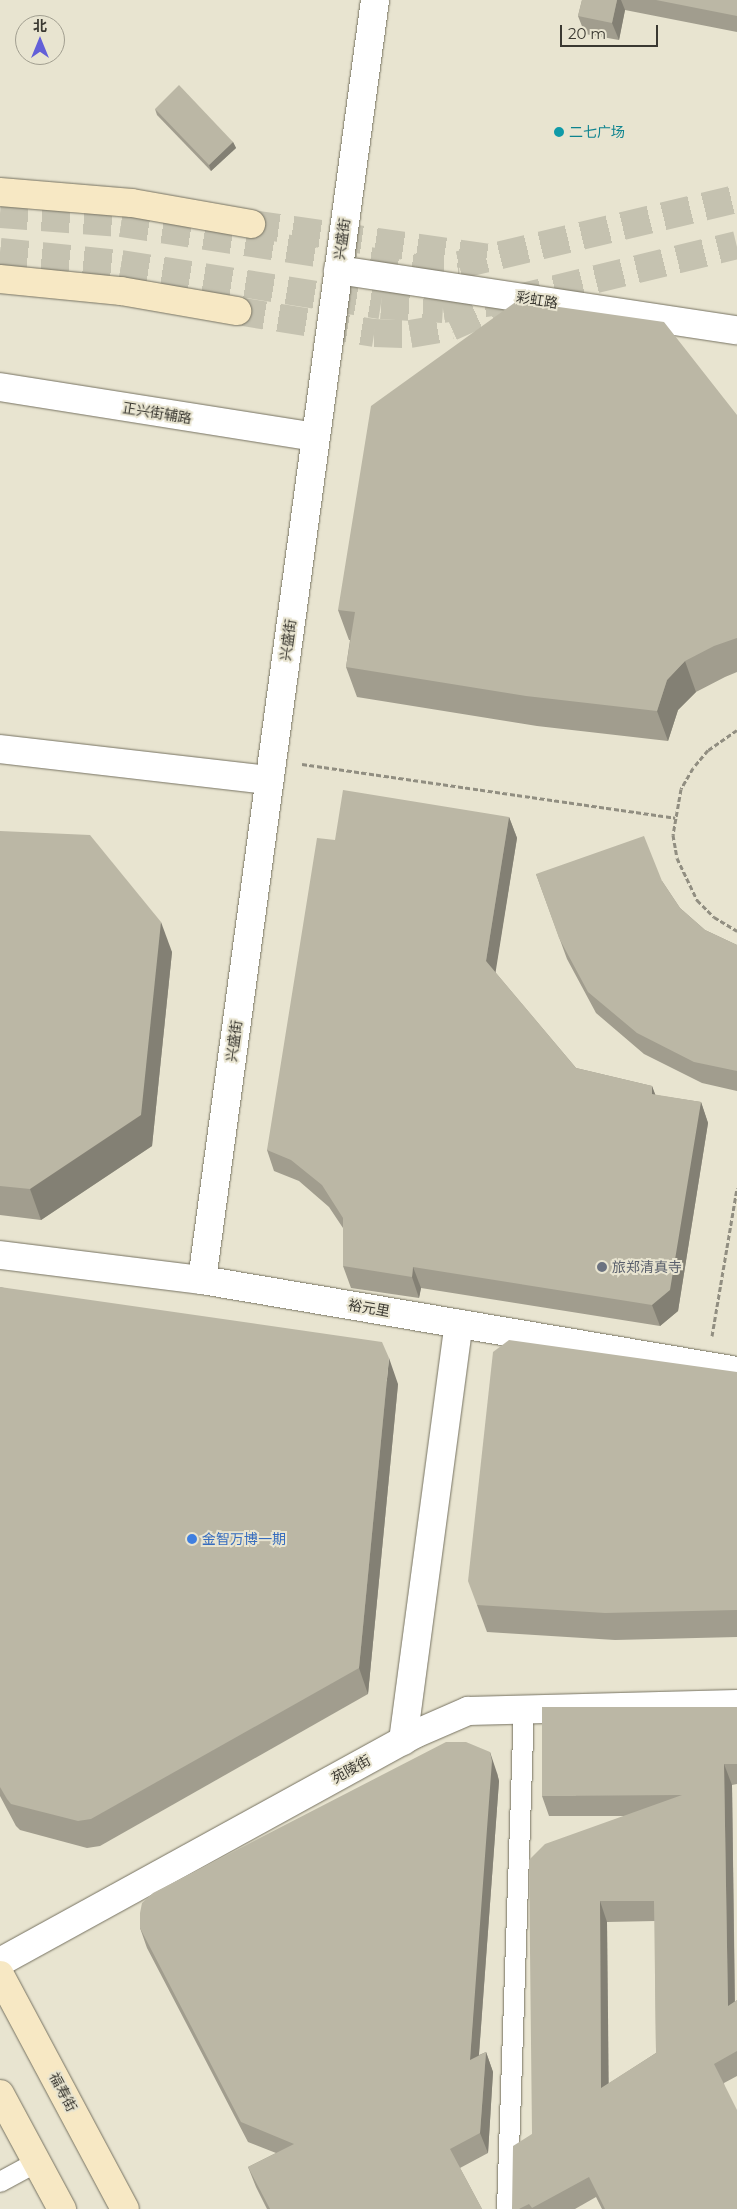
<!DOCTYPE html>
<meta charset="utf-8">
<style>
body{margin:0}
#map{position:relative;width:737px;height:2209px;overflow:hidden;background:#e8e4d0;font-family:Montserrat,"Noto Sans SC",sans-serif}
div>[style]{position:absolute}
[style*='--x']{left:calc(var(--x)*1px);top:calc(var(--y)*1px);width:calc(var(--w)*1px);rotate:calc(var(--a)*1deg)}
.secondary-tunnel>*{height:28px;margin-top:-14px;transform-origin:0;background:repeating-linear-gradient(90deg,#c5c2b0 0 28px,transparent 0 42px)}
.primary-tunnel>*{height:28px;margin-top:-14px;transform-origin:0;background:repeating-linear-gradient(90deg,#c5c2b0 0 28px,transparent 0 42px)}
.path>*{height:3px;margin-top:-1.5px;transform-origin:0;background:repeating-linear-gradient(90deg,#918e81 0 5px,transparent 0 7.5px)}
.roads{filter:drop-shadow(0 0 1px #767261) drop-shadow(0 0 1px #767261)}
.lane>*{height:20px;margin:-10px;padding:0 10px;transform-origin:10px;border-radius:10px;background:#fff}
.street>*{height:28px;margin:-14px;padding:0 14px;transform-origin:14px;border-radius:14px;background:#fff}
.secondary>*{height:28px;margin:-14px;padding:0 14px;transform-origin:14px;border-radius:14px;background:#f7e8c4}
.wall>*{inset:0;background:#a19d8e}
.shaded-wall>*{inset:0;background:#838074}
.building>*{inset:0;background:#bbb7a5}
.dots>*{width:14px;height:14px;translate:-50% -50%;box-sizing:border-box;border:2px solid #e8e4d0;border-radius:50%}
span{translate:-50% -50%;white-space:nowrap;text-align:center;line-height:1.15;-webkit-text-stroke:4px #e8e4d0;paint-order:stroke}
.culture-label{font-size:14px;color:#0d838f}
.left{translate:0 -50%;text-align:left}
.street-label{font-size:14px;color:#3a3831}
.worship-label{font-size:14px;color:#5b616d}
.shop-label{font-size:14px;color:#366cbe}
.north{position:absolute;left:15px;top:15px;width:50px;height:50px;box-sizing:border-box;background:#e8e4d0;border:1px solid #a29f90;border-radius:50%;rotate:0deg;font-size:14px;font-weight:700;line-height:20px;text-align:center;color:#3a3831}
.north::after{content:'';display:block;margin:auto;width:18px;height:22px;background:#635fd8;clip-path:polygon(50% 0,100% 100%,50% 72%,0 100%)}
.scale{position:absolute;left:560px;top:25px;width:98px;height:22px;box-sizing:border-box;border:2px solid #3a3831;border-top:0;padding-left:6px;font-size:15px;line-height:18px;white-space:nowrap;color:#3a3831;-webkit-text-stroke:4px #e8e4d0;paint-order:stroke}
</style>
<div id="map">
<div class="secondary-tunnel">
<i style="--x:251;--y:224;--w:242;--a:8.1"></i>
<i style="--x:237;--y:311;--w:139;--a:9.1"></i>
<i style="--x:374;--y:333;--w:36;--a:2"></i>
<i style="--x:410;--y:334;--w:42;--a:-9.7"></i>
<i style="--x:451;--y:327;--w:69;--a:-24"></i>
</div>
<div class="primary-tunnel">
<i style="--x:0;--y:214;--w:121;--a:4.3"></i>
<i style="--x:121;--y:223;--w:298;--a:8.7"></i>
<i style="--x:416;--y:268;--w:43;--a:-4"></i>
<i style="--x:459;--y:265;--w:286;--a:-13.4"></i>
<i style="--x:0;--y:252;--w:122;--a:5.7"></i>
<i style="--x:121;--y:264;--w:263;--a:9"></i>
<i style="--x:381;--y:305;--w:62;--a:3.7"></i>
<i style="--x:443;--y:309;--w:72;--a:-8"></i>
<i style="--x:514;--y:299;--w:229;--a:-13.6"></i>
</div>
<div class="path">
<i style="--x:737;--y:730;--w:35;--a:145"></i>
<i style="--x:708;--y:750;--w:23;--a:130"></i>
<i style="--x:693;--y:768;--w:24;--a:120"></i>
<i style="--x:681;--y:789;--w:47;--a:99.9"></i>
<i style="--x:673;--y:835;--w:23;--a:80"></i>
<i style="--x:677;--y:858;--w:47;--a:64.5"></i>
<i style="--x:697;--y:900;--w:24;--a:45"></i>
<i style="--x:714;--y:917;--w:27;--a:31"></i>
<i style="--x:302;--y:764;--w:377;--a:8.2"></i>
<i style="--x:712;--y:1336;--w:150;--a:-80.4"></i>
</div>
<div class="roads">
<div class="lane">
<i style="--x:0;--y:2182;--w:42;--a:-28.4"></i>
<i style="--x:507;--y:2209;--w:502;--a:-88.06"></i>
</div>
<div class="street">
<i style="--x:338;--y:270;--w:403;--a:8.6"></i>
<i style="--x:0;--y:387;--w:319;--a:9"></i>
<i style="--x:0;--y:749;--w:271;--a:6.6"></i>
<i style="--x:0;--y:1255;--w:204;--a:7.1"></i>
<i style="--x:202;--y:1280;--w:543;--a:9.65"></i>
<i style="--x:202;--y:1280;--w:1292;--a:-82.3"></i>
<i style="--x:403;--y:1741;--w:421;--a:-82.4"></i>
<i style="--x:0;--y:1962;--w:474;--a:-28.8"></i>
<i style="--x:415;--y:1734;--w:58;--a:-23.5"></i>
<i style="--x:468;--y:1711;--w:269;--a:-1.5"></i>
</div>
<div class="secondary">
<i style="--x:0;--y:192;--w:132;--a:4.8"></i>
<i style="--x:132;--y:203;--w:121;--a:10"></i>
<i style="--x:0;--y:279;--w:122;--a:5.7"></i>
<i style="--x:121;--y:291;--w:118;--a:9.8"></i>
<i style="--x:0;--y:1975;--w:265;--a:61.9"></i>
<i style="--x:0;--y:2094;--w:131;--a:61.7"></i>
</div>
</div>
<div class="wall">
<i style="clip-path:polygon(582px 0,737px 0,737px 32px,625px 10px,619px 40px,585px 34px,578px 16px)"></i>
<i style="clip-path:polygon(155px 109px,233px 142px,236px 148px,211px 171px,157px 115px)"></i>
<i style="clip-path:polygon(737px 415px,737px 672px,725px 677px,696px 692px,678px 710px,668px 741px,537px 726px,357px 697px,346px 667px,350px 640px,349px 640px,338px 610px)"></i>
<i style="clip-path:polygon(509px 817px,517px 838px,495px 972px,576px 1068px,652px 1086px,655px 1095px,701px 1102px,708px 1123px,678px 1311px,660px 1326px,421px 1288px,419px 1298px,351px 1288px,343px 1266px,343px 1228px,329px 1207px,299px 1181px,274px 1171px,267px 1150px)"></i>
<i style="clip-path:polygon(0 831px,172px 952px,152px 1146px,41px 1220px,0 1215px)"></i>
<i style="clip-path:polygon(536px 874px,662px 881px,680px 908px,705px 930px,737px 945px,737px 1091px,702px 1083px,644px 1054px,596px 1013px,567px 959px)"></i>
<i style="clip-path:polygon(0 1287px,398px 1384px,368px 1694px,100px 1846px,87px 1848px,20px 1830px,16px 1826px,0 1796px)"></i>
<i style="clip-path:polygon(737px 1372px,737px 1637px,615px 1640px,487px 1632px,477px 1605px)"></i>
<i style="clip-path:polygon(evenodd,737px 1707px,737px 1784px,732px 1785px,735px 2002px,737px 2000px,737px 2076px,724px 2083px,737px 2209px,602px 2209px,596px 2197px,575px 2209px,512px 2209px,532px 2134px,625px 1816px,549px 1816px,542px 1796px,737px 1707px,655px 1921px,656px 2053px,608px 2084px,607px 1922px,655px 1921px)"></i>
<i style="clip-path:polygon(497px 1773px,499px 1781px,479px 2055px,486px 2052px,493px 2072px,488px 2153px,460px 2168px,482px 2209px,267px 2209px,256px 2187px,248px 2167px,276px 2153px,248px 2142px,147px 1948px,140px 1928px)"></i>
</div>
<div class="shaded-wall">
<i style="clip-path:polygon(617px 0,621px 0,625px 10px,619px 40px,612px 23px)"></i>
<i style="clip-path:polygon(233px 142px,236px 148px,211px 171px,209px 165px)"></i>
<i style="clip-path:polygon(685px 661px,696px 692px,678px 710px,668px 741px,657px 711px,667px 680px)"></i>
<i style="clip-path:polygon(509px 817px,517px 838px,494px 982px,486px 961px)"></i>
<i style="clip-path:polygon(161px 922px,172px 952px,152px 1146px,41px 1220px,30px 1189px)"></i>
<i style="clip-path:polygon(652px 1086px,660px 1107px,652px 1094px)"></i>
<i style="clip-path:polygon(701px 1102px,708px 1123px,678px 1311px,660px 1326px,652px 1305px)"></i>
<i style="clip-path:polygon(413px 1267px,421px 1288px,419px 1298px,412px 1277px)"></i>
<i style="clip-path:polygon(389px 1358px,398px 1384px,368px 1694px,359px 1668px)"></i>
<i style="clip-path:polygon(490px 1752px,497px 1773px,499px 1781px,477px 2080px,470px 2060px)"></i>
<i style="clip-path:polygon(724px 1764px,732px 1785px,735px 2026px,728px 2006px)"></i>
<i style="clip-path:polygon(600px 1901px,607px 1922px,609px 2109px,601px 2088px)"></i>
<i style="clip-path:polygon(486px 2052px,493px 2072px,488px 2153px,480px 2133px)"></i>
</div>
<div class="building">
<i style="clip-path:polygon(582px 0,617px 0,612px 23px,578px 16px)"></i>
<i style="clip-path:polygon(656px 0,737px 0,737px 16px)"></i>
<i style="clip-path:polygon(179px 85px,233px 142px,209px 165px,155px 109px)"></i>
<i style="clip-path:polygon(517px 301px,664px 322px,737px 415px,737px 638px,714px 646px,685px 661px,667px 680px,657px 711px,526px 696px,346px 667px,355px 612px,338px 610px,371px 406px)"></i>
<i style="clip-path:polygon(343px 790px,509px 817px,486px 961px,576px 1068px,652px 1086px,652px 1094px,701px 1102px,670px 1290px,652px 1305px,413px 1267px,412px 1277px,343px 1266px,343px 1218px,322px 1185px,291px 1160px,267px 1150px,317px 838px,335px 840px)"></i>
<i style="clip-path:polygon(0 831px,90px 835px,161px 922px,141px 1115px,30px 1189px,0 1186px)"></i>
<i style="clip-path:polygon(644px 836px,662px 881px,680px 908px,705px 930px,737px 945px,737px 1071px,694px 1062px,637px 1033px,588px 992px,559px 938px,536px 874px)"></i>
<i style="clip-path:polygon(0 1287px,382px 1342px,389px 1358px,359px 1668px,91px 1819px,78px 1821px,11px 1804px,7px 1799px,0 1787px)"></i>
<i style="clip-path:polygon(509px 1340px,737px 1372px,737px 1610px,605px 1613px,477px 1605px,468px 1581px,493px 1352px)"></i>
<i style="clip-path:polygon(evenodd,542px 1707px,737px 1707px,737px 1764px,724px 1764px,728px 2006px,737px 2000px,737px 2051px,714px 2064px,737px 2110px,737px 2209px,605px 2209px,589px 2177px,532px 2208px,529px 2204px,519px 2209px,512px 2209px,513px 2146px,532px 2134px,529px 1860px,545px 1844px,682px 1795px,542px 1796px,542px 1707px,600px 1901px,654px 1901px,656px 2053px,601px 2088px,600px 1901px)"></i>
<i style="clip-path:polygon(446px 1742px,466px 1742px,490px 1752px,492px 1761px,470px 2060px,486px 2052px,480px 2133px,450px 2149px,482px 2209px,270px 2209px,248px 2167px,294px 2144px,241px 2122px,140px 1928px,140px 1913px,142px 1903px,153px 1893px)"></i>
</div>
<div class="dots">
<i style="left:559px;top:132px;background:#0f9aa8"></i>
<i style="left:602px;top:1267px;background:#6b7280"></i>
<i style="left:192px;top:1539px;background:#3f7fe0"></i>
</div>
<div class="culture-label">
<span class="left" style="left:569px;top:132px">二七广场</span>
</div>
<div class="street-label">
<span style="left:342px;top:239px;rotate:-82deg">兴盛街</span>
<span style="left:537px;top:300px;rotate:9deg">彩虹路</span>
<span style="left:157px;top:413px;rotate:9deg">正兴街辅路</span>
<span style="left:288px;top:640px;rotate:-82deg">兴盛街</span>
<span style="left:234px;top:1041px;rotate:-82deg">兴盛街</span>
<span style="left:369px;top:1308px;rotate:10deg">裕元里</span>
<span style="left:351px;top:1769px;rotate:-29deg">苑陵街</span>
<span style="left:63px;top:2092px;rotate:62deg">福寿街</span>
</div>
<div class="worship-label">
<span class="left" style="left:612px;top:1267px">旅郑清真寺</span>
</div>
<div class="shop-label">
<span class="left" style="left:202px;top:1539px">金智万博一期</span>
</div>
<div class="north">北</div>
<div class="scale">20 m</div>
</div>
